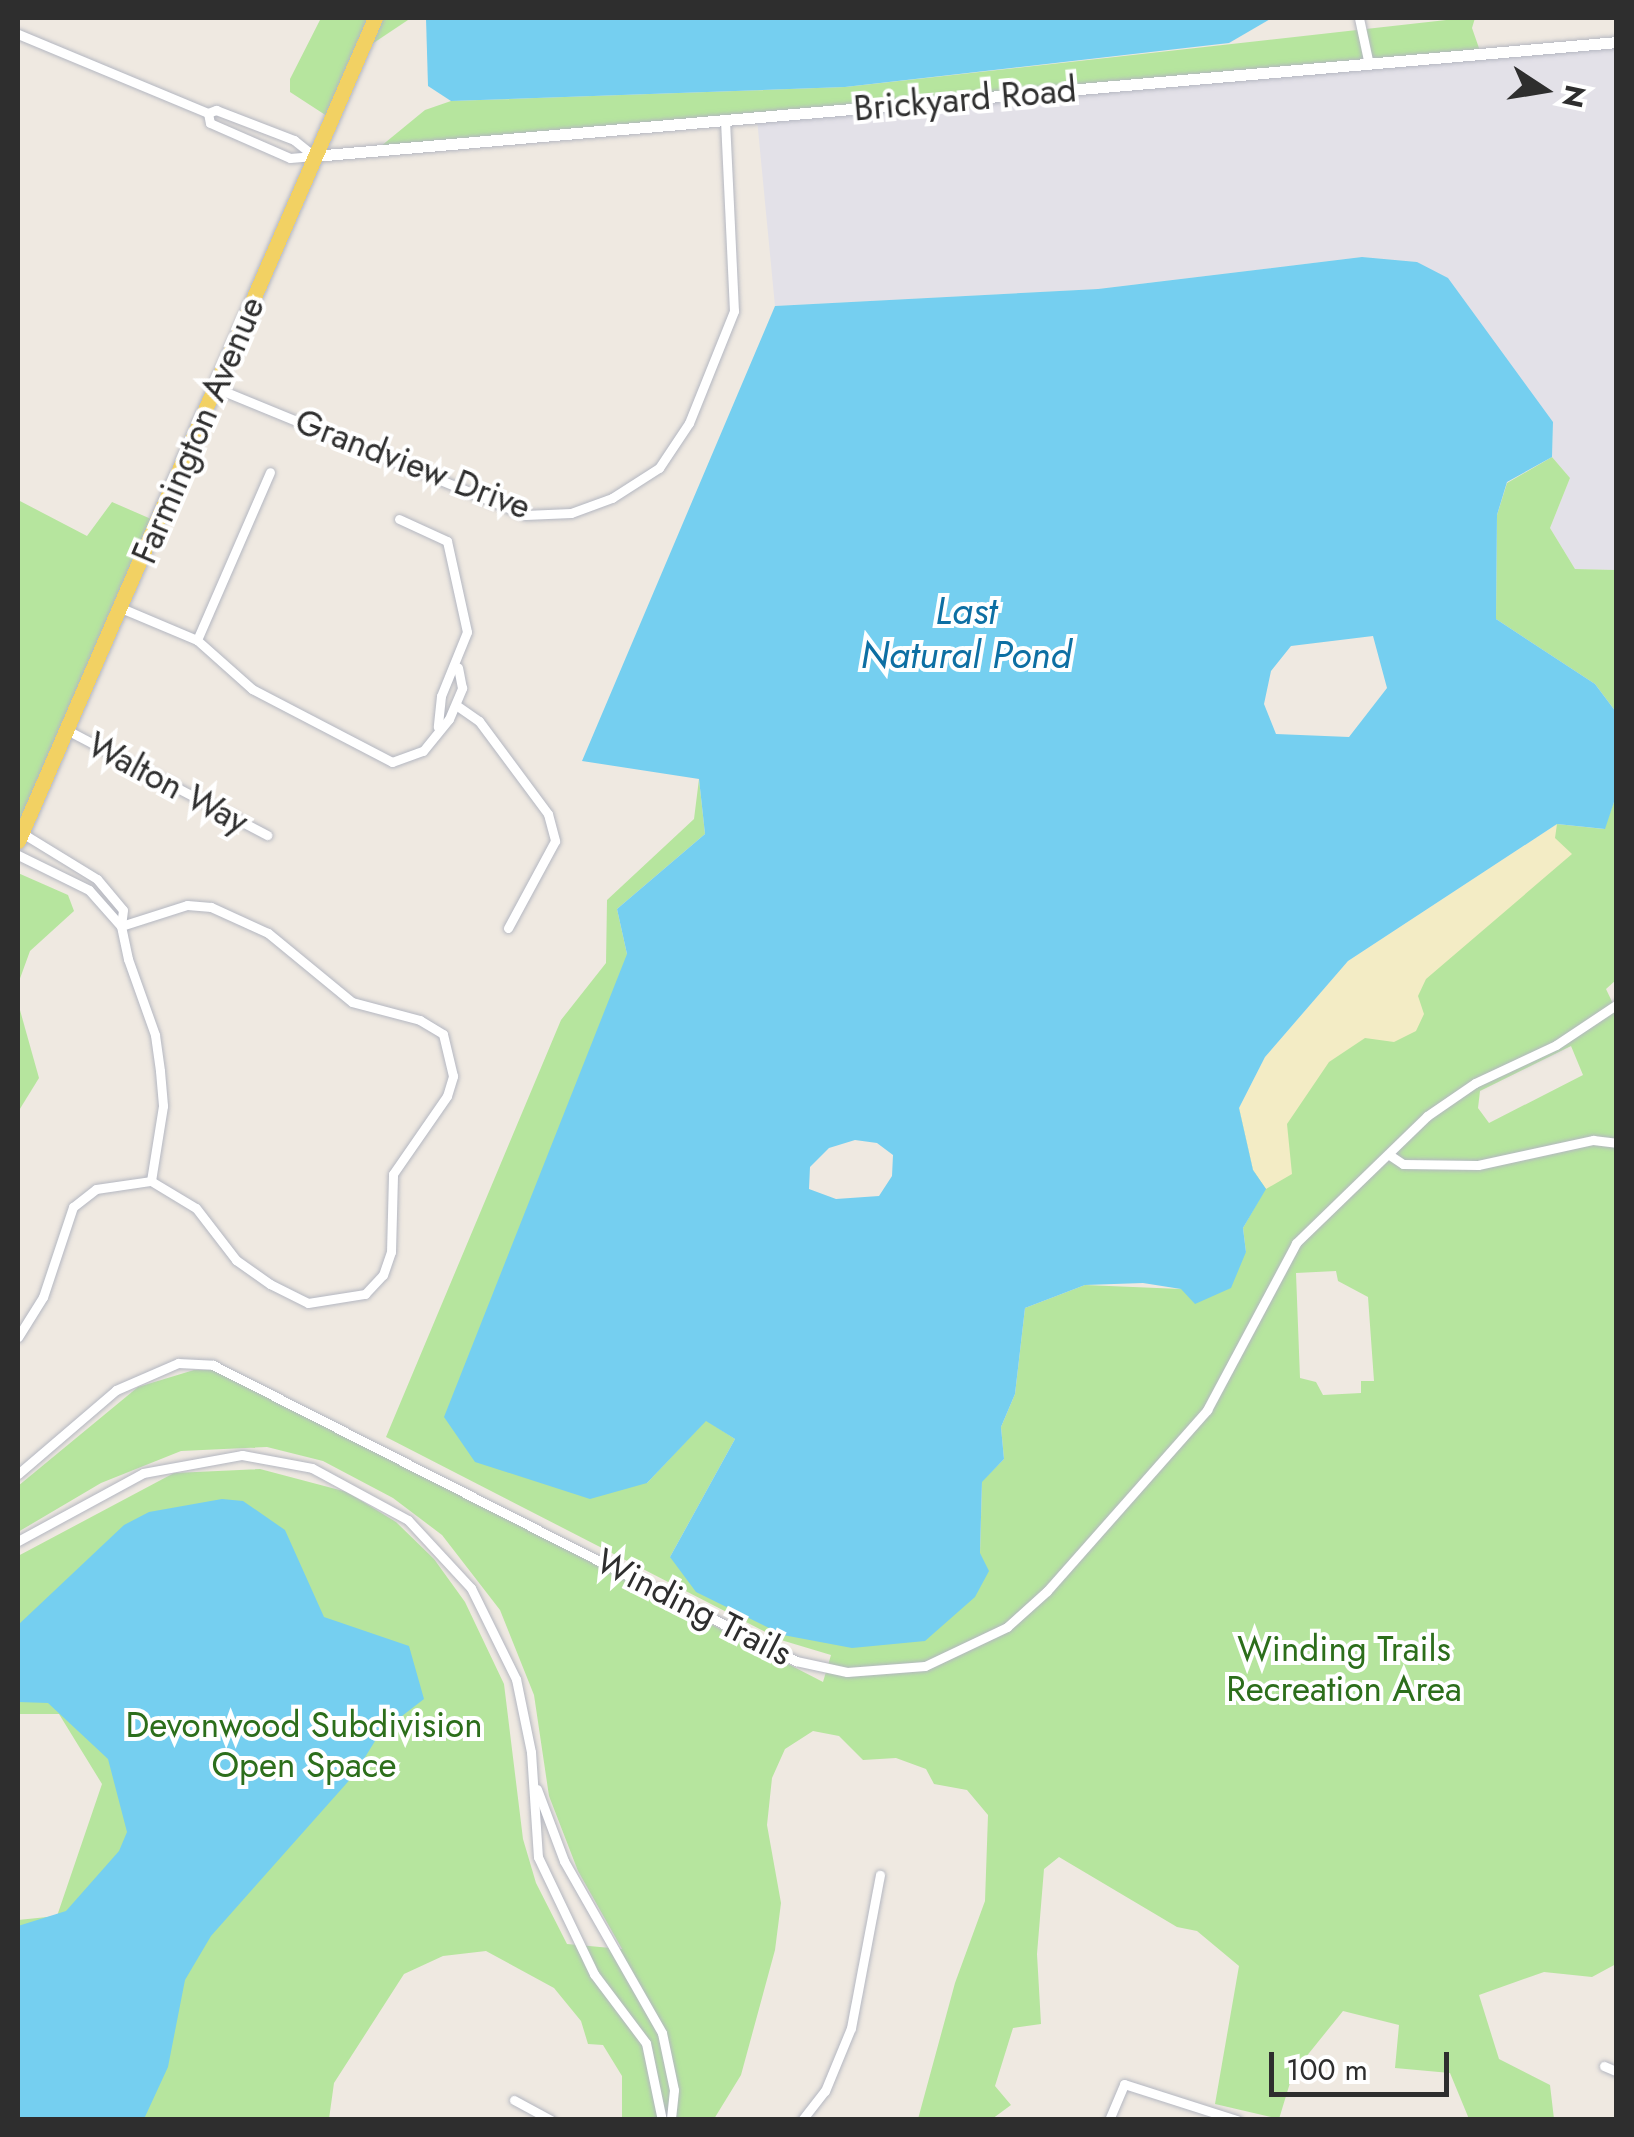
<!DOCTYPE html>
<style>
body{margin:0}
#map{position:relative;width:1634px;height:2137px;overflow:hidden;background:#efe9e1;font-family:Jost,sans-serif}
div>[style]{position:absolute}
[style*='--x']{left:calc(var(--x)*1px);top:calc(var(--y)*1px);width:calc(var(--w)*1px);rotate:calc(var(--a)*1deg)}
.industrial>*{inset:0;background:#e3e1e8}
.green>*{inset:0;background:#b6e59e}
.sand>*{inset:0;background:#f3ecc5}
.water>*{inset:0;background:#75cff0}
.roads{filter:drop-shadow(0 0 2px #b4b7c1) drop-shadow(0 0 2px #b4b7c1)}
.minor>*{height:9px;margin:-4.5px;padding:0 4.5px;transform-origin:4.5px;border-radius:4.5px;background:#fff}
.tertiary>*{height:11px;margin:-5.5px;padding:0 5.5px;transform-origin:5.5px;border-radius:5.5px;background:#fff}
.primary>*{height:15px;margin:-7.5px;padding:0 7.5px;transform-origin:7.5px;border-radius:7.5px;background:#f2d163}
span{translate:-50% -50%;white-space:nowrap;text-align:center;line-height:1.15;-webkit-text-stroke:8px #fff;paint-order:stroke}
.street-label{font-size:35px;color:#2e2e2e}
.park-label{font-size:35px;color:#2c6e1b}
.water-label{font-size:38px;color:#0d6fa3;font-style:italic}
.frame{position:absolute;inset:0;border:20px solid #2e2e2e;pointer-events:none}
.north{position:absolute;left:1494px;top:40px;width:100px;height:100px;-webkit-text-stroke:8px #fff;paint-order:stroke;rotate:102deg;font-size:28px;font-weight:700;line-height:40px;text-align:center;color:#2e2e2e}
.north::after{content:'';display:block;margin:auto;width:35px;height:45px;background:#2e2e2e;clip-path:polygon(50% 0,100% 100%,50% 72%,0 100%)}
.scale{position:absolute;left:1269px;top:2052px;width:180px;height:45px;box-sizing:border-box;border:5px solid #2e2e2e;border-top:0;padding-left:12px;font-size:30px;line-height:35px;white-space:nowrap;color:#2e2e2e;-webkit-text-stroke:8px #fff;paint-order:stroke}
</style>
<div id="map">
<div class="industrial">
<i style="clip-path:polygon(1616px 44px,1616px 570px,1575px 569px,1550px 528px,1570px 478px,1552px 457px,1553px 422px,1417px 262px,1362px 257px,1098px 289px,775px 306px,757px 119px)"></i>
</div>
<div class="green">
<i style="clip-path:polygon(321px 18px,411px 18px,360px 52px,330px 118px,290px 92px,290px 79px)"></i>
<i style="clip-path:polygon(1464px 18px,1475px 18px,1472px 28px,1480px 51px,375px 151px,425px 110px,451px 101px,845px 87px)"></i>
<i style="clip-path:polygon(1552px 457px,1570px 478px,1550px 528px,1575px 569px,1616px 570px,1616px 712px,1595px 684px,1496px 619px,1497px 515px,1507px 483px)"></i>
<i style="clip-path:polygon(18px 500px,87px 536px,112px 502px,158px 522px,18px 840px)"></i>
<i style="clip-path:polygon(evenodd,699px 779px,705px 834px,617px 909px,627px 954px,647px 1483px,706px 1420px,735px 1439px,670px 1557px,980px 1554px,982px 1481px,1004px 1459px,1001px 1427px,1015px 1394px,1025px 1308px,1085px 1285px,1181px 1289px,1246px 1252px,1243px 1228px,1265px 1189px,1253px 1170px,1239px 1108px,1557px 824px,1604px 829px,1616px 796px,1616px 980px,1606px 989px,1616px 1010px,1616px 1964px,1592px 1977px,1544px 1972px,1479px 1995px,1499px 2059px,1550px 2085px,1554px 2119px,1469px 2119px,1450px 2073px,1395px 2068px,1399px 2025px,1343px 2011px,1293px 2073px,1279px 2119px,1215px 2104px,1239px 1966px,1197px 1931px,1177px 1927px,1059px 1857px,1044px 1869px,1037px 1954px,1041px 2024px,1013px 2028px,995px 2086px,1011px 2105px,992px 2119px,918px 2119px,955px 1983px,985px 1901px,988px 1815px,967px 1790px,934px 1784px,926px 1769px,896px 1758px,863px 1760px,839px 1736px,813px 1731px,785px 1749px,772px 1778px,767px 1825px,781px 1903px,775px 1950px,741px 2075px,714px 2119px,622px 2119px,622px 2076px,603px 2045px,588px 2044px,581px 2021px,554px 1988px,486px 1951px,443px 1956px,404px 1974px,334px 2083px,329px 2119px,18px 2119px,18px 1920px,57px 1916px,102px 1784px,59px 1714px,18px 1714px,18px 1556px,174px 1473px,260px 1469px,347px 1492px,396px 1522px,434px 1559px,465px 1602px,504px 1684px,523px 1839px,536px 1883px,567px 1944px,622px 1949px,578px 1871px,549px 1796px,534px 1695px,500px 1610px,442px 1535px,393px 1498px,323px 1461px,267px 1447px,181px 1451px,101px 1483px,18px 1532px,18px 1486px,138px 1387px,194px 1370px,218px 1370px,823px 1682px,831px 1655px,781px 1640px,386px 1437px,561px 1020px,606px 963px,607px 900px,694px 819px,699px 779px,1571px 1046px,1583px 1075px,1489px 1123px,1478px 1108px,1480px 1091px,1571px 1046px,699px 779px,1336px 1271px,1338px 1281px,1368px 1297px,1374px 1381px,1361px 1381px,1361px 1393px,1323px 1395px,1316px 1382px,1300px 1378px,1296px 1273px,1336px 1271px)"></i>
<i style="clip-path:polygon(18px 873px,68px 895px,74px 911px,30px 951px,18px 984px)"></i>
<i style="clip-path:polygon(18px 1003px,39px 1078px,18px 1112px)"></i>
</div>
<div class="sand">
<i style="clip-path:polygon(1557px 824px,1555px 838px,1572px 854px,1426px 979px,1418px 996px,1424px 1014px,1416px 1031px,1394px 1042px,1365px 1038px,1329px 1062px,1287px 1124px,1292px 1174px,1266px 1189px,1253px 1170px,1239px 1108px,1265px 1057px,1348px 961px)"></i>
</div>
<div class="water">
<i style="clip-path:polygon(426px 18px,1272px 18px,1229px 43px,845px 87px,451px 101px,428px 86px)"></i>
<i style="clip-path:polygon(evenodd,1362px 257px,1417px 262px,1448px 278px,1553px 422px,1552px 457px,1507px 482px,1497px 515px,1496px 619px,1595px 684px,1616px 712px,1616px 796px,1605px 829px,1557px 824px,1348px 961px,1265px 1057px,1239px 1108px,1253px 1170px,1266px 1189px,1243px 1228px,1246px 1252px,1231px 1288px,1195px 1304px,1181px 1289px,1143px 1283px,1085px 1285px,1025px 1308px,1015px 1394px,1001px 1427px,1004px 1459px,982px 1482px,980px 1553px,989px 1571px,975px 1597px,925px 1641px,852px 1648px,783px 1635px,696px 1592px,670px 1557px,735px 1439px,706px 1421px,647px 1483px,590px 1499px,475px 1462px,444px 1417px,627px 954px,617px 909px,705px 834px,699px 779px,582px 761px,775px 306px,1098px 289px,1362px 257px,1373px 636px,1387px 688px,1349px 737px,1276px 734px,1264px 704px,1271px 671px,1291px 646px,1373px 636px,1362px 257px,855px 1140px,877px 1143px,893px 1155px,892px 1176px,879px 1196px,836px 1199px,809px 1189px,810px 1167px,829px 1148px,855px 1140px)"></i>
<i style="clip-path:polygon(222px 1499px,243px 1501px,285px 1530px,324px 1617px,409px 1646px,424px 1699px,380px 1733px,354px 1775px,211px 1936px,185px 1980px,168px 2067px,144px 2119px,18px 2119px,18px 1926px,66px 1911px,119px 1851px,127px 1832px,108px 1759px,48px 1703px,18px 1702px,18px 1625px,124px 1525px,149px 1512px)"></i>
</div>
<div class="roads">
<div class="minor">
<i style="--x:1359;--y:18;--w:43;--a:77.9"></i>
<i style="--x:18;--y:34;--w:206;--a:22.6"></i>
<i style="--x:208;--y:113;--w:9;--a:-21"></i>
<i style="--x:216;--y:110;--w:84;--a:21"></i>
<i style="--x:294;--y:140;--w:26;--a:39"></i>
<i style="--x:208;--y:113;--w:10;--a:79"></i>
<i style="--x:210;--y:123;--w:87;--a:23.6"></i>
<i style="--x:290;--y:158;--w:24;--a:-5"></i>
<i style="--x:216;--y:388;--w:334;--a:22.3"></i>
<i style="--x:525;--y:515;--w:46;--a:-2.5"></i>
<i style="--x:571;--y:513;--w:44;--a:-20.1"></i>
<i style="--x:612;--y:498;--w:56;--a:-32.6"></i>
<i style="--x:659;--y:468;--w:54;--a:-56.3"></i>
<i style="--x:689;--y:423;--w:121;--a:-68.1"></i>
<i style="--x:734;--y:311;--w:189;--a:-92.7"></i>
<i style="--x:399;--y:519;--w:53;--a:24.6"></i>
<i style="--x:447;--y:541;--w:93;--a:77.6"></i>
<i style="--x:467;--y:632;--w:69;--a:112.1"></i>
<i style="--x:441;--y:696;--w:31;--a:96"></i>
<i style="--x:121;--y:608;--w:82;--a:22.8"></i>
<i style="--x:197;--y:640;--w:74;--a:41.7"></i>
<i style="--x:252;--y:689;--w:158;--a:27.5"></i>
<i style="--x:392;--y:762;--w:33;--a:-20"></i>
<i style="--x:423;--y:751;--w:41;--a:-50.9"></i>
<i style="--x:449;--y:719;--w:34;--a:-67"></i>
<i style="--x:462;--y:688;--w:21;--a:-101"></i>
<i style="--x:197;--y:640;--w:183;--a:-66.5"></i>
<i style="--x:456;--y:705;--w:28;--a:35"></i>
<i style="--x:479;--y:721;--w:116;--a:53.4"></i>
<i style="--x:548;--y:814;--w:28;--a:75"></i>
<i style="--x:555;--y:841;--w:99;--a:118.4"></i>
<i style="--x:69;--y:731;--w:224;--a:27.7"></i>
<i style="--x:22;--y:833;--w:88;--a:31.5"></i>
<i style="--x:97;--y:879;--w:40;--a:50"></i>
<i style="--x:123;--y:910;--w:16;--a:97"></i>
<i style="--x:121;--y:926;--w:34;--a:78"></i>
<i style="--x:128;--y:959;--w:81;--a:70.4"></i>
<i style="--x:155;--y:1035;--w:36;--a:82"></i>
<i style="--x:160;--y:1071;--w:35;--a:85"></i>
<i style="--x:163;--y:1106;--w:76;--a:99.1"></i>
<i style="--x:151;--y:1181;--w:52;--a:31"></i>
<i style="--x:196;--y:1208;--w:66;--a:52.4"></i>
<i style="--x:236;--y:1260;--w:42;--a:35.2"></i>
<i style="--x:270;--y:1284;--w:42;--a:26.6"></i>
<i style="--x:308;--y:1303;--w:58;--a:-9"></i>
<i style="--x:365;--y:1294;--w:26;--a:-47"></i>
<i style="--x:383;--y:1275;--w:24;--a:-71"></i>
<i style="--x:391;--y:1252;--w:78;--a:-88.5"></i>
<i style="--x:393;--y:1174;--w:95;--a:-55.3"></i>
<i style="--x:447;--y:1096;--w:21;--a:-73"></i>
<i style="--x:453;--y:1076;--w:43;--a:-103.4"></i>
<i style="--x:443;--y:1034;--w:27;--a:-149"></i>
<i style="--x:420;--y:1020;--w:70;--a:-165.2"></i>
<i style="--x:352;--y:1002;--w:109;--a:-140.6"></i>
<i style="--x:268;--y:933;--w:63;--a:-155.5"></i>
<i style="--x:211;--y:907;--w:24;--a:-175"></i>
<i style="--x:187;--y:905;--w:69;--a:162.3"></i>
<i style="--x:18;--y:855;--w:79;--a:26.2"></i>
<i style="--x:89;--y:890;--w:48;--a:48.4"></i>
<i style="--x:1391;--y:1156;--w:14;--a:34"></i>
<i style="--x:1403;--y:1164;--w:75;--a:0.8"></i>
<i style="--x:1478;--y:1165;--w:118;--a:-12.3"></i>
<i style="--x:1593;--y:1140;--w:23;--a:7"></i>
<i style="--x:18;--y:1337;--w:47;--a:-58"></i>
<i style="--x:43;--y:1297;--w:95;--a:-71.6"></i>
<i style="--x:73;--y:1207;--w:29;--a:-38"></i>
<i style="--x:96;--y:1189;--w:56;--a:-8.3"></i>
<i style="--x:18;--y:1474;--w:129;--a:-40.6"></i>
<i style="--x:116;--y:1390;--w:68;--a:-23.5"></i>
<i style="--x:178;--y:1363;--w:35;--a:3"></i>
<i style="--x:213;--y:1365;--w:654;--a:26.92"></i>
<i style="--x:796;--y:1661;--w:52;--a:12.2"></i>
<i style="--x:847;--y:1672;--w:78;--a:-4.4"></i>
<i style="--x:925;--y:1666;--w:91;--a:-25.4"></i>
<i style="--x:1007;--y:1627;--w:54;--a:-42"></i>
<i style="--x:1047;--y:1591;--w:242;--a:-48.5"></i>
<i style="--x:1207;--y:1410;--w:189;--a:-61.9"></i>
<i style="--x:1296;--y:1243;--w:182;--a:-44.1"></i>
<i style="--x:1427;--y:1116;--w:58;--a:-34.5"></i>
<i style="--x:1475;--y:1083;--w:89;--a:-25.1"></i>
<i style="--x:1556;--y:1045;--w:72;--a:-33.7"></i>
<i style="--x:18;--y:1541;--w:142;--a:-28.5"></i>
<i style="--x:143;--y:1473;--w:101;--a:-10.3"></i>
<i style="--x:242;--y:1455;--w:71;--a:10.5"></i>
<i style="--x:312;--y:1468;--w:109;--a:28.4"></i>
<i style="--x:408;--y:1520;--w:93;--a:47.2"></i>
<i style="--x:471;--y:1588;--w:102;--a:63.7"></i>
<i style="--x:516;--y:1679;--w:75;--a:78.4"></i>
<i style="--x:531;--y:1752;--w:105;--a:86.2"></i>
<i style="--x:538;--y:1857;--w:130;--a:64.4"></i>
<i style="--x:594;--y:1974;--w:86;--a:53"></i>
<i style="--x:646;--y:2043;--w:79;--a:78.3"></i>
<i style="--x:537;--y:1789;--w:77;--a:69.4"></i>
<i style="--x:564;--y:1861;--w:198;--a:60.3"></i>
<i style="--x:662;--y:2033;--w:58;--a:78.1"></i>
<i style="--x:674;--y:2090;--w:30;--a:96"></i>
<i style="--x:1604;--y:2066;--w:13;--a:23"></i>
<i style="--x:514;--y:2100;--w:42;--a:28.4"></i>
<i style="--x:802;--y:2120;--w:37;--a:-52"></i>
<i style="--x:825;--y:2091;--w:68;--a:-67.6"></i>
<i style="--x:851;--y:2028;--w:156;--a:-79.3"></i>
<i style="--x:1109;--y:2120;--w:39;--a:-67"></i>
<i style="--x:1124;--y:2084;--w:119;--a:17.7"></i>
</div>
<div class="tertiary">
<i style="--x:314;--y:156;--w:1307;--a:-5"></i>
</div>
<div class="primary">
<i style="--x:18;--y:841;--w:897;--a:-66.55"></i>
</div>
</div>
<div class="street-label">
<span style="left:965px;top:99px;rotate:-5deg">Brickyard Road</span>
<span style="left:198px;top:430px;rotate:-67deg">Farmington Avenue</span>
<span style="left:413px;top:464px;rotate:21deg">Grandview Drive</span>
<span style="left:168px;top:783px;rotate:28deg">Walton Way</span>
<span style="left:694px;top:1607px;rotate:27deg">Winding Trails</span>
</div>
<div class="park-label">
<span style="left:1344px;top:1669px">Winding Trails<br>Recreation Area</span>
<span style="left:304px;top:1745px">Devonwood Subdivision<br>Open Space</span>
</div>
<div class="water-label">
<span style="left:966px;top:633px">Last<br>Natural Pond</span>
</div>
<div class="frame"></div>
<div class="north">N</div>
<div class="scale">100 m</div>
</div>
